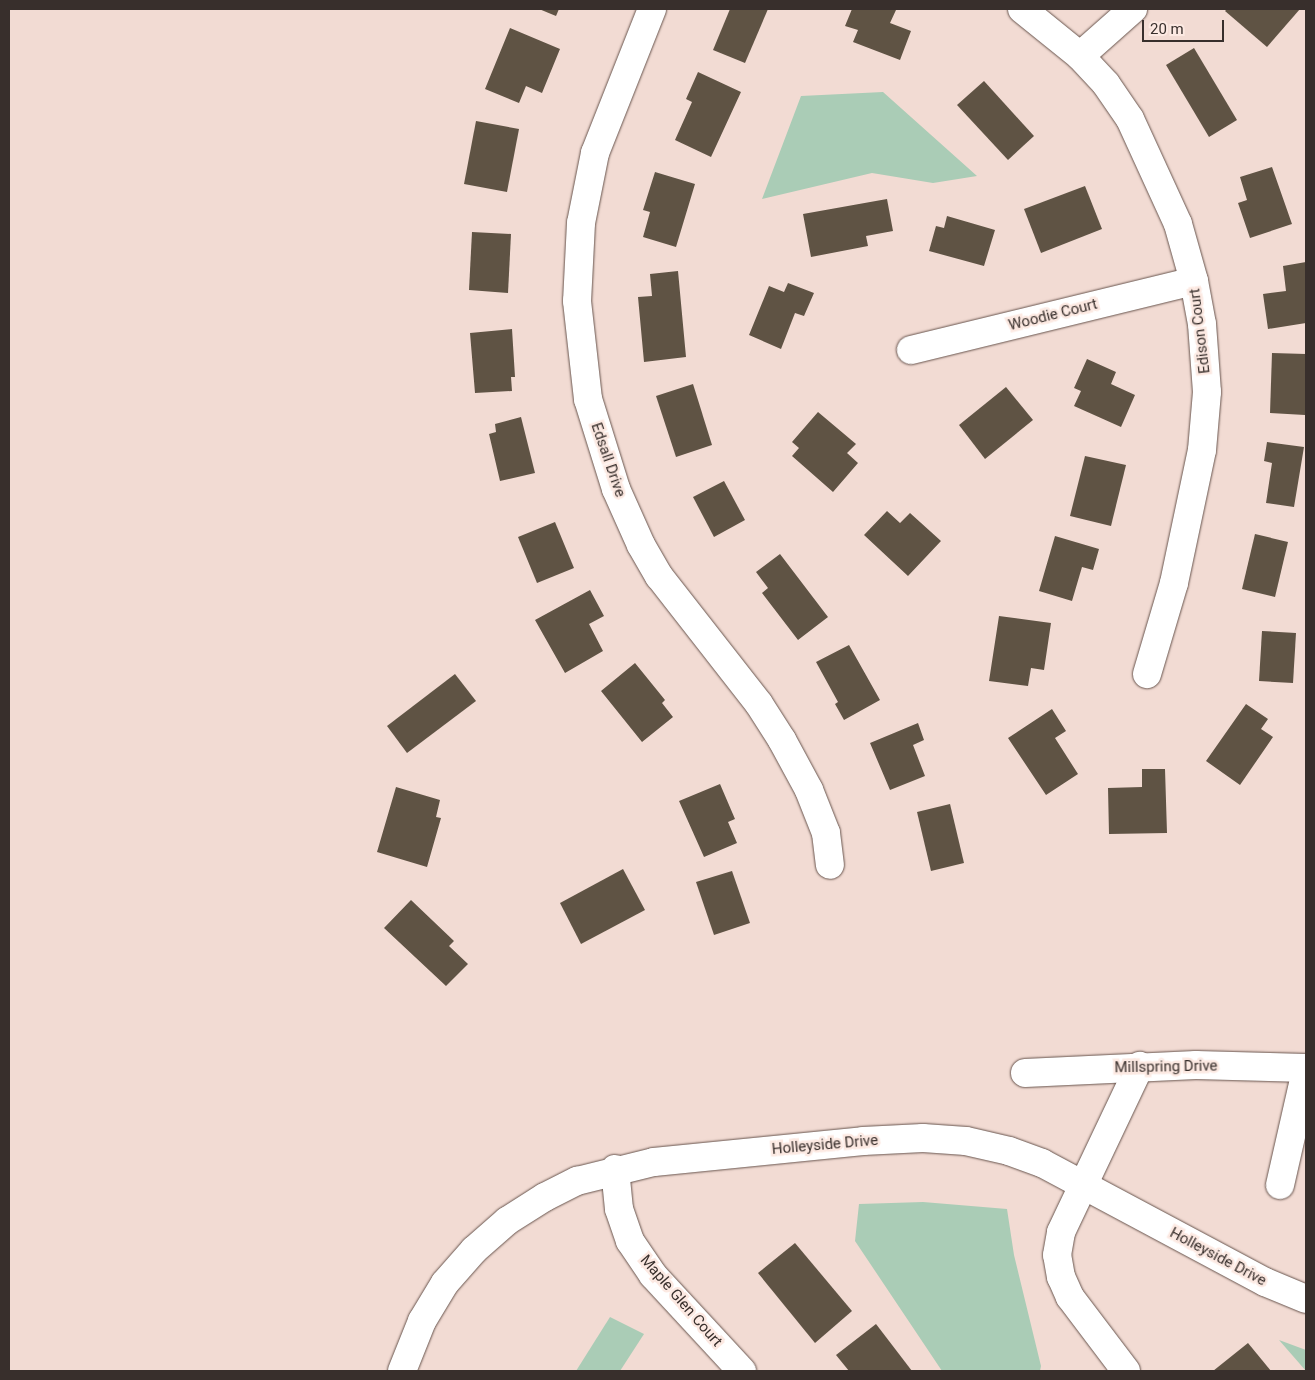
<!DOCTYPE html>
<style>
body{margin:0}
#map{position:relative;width:1315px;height:1380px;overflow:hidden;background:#f2dbd3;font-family:Roboto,sans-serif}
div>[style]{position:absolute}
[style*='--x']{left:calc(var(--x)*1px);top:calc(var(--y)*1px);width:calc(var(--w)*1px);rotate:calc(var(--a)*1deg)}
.green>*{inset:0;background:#aaccb6}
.building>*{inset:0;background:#5f5344}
.roads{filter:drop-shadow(0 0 1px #68554e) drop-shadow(0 0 1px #68554e)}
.street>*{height:28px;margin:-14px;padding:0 14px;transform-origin:14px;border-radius:14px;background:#fff}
span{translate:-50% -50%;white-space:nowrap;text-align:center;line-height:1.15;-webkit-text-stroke:5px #fce9e2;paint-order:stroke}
.street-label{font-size:15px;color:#382f2c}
.frame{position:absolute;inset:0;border:10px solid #382f2c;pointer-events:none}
.scale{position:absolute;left:1142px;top:20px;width:82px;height:22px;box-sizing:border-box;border:2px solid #382f2c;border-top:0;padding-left:6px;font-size:15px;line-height:18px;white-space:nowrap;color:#382f2c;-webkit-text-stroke:4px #fce9e2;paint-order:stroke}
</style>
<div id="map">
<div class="green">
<i style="clip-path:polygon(883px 92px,977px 176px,933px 183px,872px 173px,762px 199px,801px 96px)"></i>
<i style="clip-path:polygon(923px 1202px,1007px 1209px,1014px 1255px,1041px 1366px,1040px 1371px,942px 1371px,855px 1241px,859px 1204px)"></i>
<i style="clip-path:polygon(610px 1317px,644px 1334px,620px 1371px,576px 1371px)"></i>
<i style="clip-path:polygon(1279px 1340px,1306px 1350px,1306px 1371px)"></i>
</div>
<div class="building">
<i style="clip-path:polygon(539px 9px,559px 9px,556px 16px)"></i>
<i style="clip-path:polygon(730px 9px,768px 9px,745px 63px,713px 50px)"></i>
<i style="clip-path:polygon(852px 9px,896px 10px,890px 23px,911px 31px,900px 60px,853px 42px,858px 30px,845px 26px)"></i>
<i style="clip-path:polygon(1227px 9px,1300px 9px,1267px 47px,1225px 11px)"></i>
<i style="clip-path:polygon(510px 28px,560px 49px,542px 93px,526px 86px,519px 103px,485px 89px)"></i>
<i style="clip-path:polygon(1194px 48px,1237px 120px,1209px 137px,1166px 65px)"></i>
<i style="clip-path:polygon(698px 72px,741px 92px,711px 157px,675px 140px,692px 102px,686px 99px)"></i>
<i style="clip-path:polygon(984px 81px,1034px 136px,1008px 160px,957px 105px)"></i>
<i style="clip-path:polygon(476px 121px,519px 129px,507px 192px,464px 184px)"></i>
<i style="clip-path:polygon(1272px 167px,1292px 224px,1250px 238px,1238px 203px,1247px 200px,1240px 177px)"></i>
<i style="clip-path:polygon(655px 172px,695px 184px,676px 247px,643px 237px,650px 212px,643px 210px)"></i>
<i style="clip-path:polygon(1085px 186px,1102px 229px,1041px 253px,1024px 209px)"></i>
<i style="clip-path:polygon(887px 199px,893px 231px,866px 236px,868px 246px,811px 257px,803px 214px)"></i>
<i style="clip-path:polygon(947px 216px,995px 230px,984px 266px,929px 251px,936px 226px,944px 228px)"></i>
<i style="clip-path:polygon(472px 232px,511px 234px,508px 293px,469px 290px)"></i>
<i style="clip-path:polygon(1306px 262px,1306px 323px,1268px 329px,1263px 294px,1286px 291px,1283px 266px)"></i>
<i style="clip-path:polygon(678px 271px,686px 357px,644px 362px,638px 297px,652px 296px,650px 274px)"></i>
<i style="clip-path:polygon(788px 283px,814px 293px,804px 316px,795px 313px,781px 349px,749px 335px,769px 286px,784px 292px)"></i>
<i style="clip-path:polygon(512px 329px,515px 377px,511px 377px,512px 391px,475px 393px,470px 333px)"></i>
<i style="clip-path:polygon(1272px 353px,1306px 354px,1305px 415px,1270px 413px)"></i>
<i style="clip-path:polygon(1087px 359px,1116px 372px,1111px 384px,1135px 395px,1121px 427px,1074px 406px,1081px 391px,1074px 388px)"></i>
<i style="clip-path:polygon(693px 384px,712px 445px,676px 457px,656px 396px)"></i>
<i style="clip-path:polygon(1006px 387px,1033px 420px,985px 459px,959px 425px)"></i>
<i style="clip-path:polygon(818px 412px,856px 444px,847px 453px,858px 463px,833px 492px,792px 456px,799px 448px,792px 442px)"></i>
<i style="clip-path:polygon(521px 417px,535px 473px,500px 481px,489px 434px,496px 432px,495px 424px)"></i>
<i style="clip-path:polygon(1267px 442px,1304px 447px,1294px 507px,1266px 503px,1272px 463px,1264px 461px)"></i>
<i style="clip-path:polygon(1085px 456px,1126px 465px,1111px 526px,1070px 516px)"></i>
<i style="clip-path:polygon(724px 481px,745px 520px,714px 537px,693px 497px)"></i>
<i style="clip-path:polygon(887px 511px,900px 523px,910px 513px,941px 541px,908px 576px,864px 535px)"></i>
<i style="clip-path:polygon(555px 522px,574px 568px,537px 583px,518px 537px)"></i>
<i style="clip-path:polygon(1255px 534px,1288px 542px,1275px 597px,1242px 589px)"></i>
<i style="clip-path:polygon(1055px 536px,1099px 549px,1093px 570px,1082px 567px,1072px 601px,1039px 591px)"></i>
<i style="clip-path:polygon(780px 554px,828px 617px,798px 640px,762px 593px,768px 588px,756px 572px)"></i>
<i style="clip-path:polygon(590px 590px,604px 616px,589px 624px,603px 651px,565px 673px,535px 620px)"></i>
<i style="clip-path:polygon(999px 616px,1051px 623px,1044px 670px,1031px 668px,1028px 686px,989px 681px)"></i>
<i style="clip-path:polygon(1262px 631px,1296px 633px,1293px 683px,1259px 681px)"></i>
<i style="clip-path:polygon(849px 645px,880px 700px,844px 720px,835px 704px,838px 702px,816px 662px)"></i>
<i style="clip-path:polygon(635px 663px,665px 700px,662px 703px,673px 717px,642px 742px,601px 691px)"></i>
<i style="clip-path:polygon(455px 674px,476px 701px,407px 753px,387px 726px)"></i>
<i style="clip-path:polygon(1246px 704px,1268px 719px,1261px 729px,1273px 737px,1240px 785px,1206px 761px)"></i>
<i style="clip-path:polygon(1052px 709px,1066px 731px,1055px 738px,1078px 774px,1046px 795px,1008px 738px)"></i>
<i style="clip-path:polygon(918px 723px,924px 740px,913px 745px,925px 776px,890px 790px,870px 743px)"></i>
<i style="clip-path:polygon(1142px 769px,1165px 769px,1167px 833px,1109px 834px,1108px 788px,1142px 787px)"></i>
<i style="clip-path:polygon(720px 784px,735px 819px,728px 822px,737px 843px,704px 857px,679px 801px)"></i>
<i style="clip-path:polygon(396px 787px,440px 800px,436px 817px,441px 818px,427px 867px,377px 852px)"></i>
<i style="clip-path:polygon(950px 804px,964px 863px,931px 871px,917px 812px)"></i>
<i style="clip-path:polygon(623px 869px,645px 910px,581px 944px,560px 903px)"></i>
<i style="clip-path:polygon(732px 871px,750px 923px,714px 935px,696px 882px)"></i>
<i style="clip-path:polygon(411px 900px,454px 941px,449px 946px,468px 964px,446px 986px,384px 928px)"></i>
<i style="clip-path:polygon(795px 1243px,852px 1311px,815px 1343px,758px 1273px)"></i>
<i style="clip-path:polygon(876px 1324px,912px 1371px,849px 1371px,836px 1355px)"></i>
<i style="clip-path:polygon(1248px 1343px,1271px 1371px,1213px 1371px)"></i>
</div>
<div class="roads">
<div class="street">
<i style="--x:652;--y:9;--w:155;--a:111.6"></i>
<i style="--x:595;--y:153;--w:71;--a:101.3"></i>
<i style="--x:581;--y:223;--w:78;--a:92.9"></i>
<i style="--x:577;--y:301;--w:99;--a:83.6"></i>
<i style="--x:588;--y:399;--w:94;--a:72.7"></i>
<i style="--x:616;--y:489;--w:61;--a:65.9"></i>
<i style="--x:641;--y:545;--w:36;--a:60"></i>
<i style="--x:659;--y:576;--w:162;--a:52"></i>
<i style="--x:759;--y:704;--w:43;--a:57.4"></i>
<i style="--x:782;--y:740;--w:57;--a:61.6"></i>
<i style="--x:809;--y:790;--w:46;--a:68.4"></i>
<i style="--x:826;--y:833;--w:32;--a:83"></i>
<i style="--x:1022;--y:9;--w:75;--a:39"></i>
<i style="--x:1080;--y:56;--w:38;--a:47"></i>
<i style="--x:1106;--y:84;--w:42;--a:55.6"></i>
<i style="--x:1130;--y:119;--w:115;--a:65.4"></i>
<i style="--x:1178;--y:224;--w:59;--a:74.3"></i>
<i style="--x:1194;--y:281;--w:44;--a:79.5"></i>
<i style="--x:1202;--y:324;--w:68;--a:85.8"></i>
<i style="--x:1207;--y:392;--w:58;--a:94.9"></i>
<i style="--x:1202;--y:450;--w:136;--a:101.9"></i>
<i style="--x:1174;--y:583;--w:95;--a:106.5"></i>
<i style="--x:1080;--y:56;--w:71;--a:-41.6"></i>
<i style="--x:911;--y:350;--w:291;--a:-13.7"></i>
<i style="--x:1025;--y:1073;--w:171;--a:-2.7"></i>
<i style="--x:1196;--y:1065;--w:110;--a:1.6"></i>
<i style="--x:615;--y:1169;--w:40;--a:84.3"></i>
<i style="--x:619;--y:1209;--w:34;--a:71"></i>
<i style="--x:630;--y:1241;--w:41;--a:55.9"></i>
<i style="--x:653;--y:1275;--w:131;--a:47.2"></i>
<i style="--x:1280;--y:1185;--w:117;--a:-77.2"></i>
<i style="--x:402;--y:1371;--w:54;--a:-68.2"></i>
<i style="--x:422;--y:1321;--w:44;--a:-58.8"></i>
<i style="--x:445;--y:1283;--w:44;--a:-48.7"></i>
<i style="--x:474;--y:1250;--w:44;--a:-41.3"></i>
<i style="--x:507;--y:1221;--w:45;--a:-32.3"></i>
<i style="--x:545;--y:1197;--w:36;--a:-27"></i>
<i style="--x:577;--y:1181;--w:79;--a:-13.9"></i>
<i style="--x:654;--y:1162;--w:210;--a:-5.7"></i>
<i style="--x:863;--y:1141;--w:60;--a:-2.9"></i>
<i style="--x:923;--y:1138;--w:43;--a:4"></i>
<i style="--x:966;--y:1141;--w:44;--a:13.1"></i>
<i style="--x:1009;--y:1151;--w:35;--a:20"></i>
<i style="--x:1042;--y:1163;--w:253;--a:28.1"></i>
<i style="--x:1265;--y:1282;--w:44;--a:22.5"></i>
<i style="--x:1126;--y:1371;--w:93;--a:-127.1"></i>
<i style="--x:1070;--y:1297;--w:22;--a:-114"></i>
<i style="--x:1061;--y:1277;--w:22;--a:-100"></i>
<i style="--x:1057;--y:1255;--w:23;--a:-80"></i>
<i style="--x:1061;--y:1232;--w:184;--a:-64.6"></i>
</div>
</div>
<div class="street-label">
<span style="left:1053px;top:315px;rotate:-14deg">Woodie Court</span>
<span style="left:1200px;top:331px;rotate:-97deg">Edison Court</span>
<span style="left:608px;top:460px;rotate:71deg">Edsall Drive</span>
<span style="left:1166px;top:1067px;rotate:-1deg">Millspring Drive</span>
<span style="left:825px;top:1145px;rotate:-5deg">Holleyside Drive</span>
<span style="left:1218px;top:1257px;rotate:28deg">Holleyside Drive</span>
<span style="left:681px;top:1301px;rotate:49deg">Maple Glen Court</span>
</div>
<div class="frame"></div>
<div class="scale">20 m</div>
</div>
